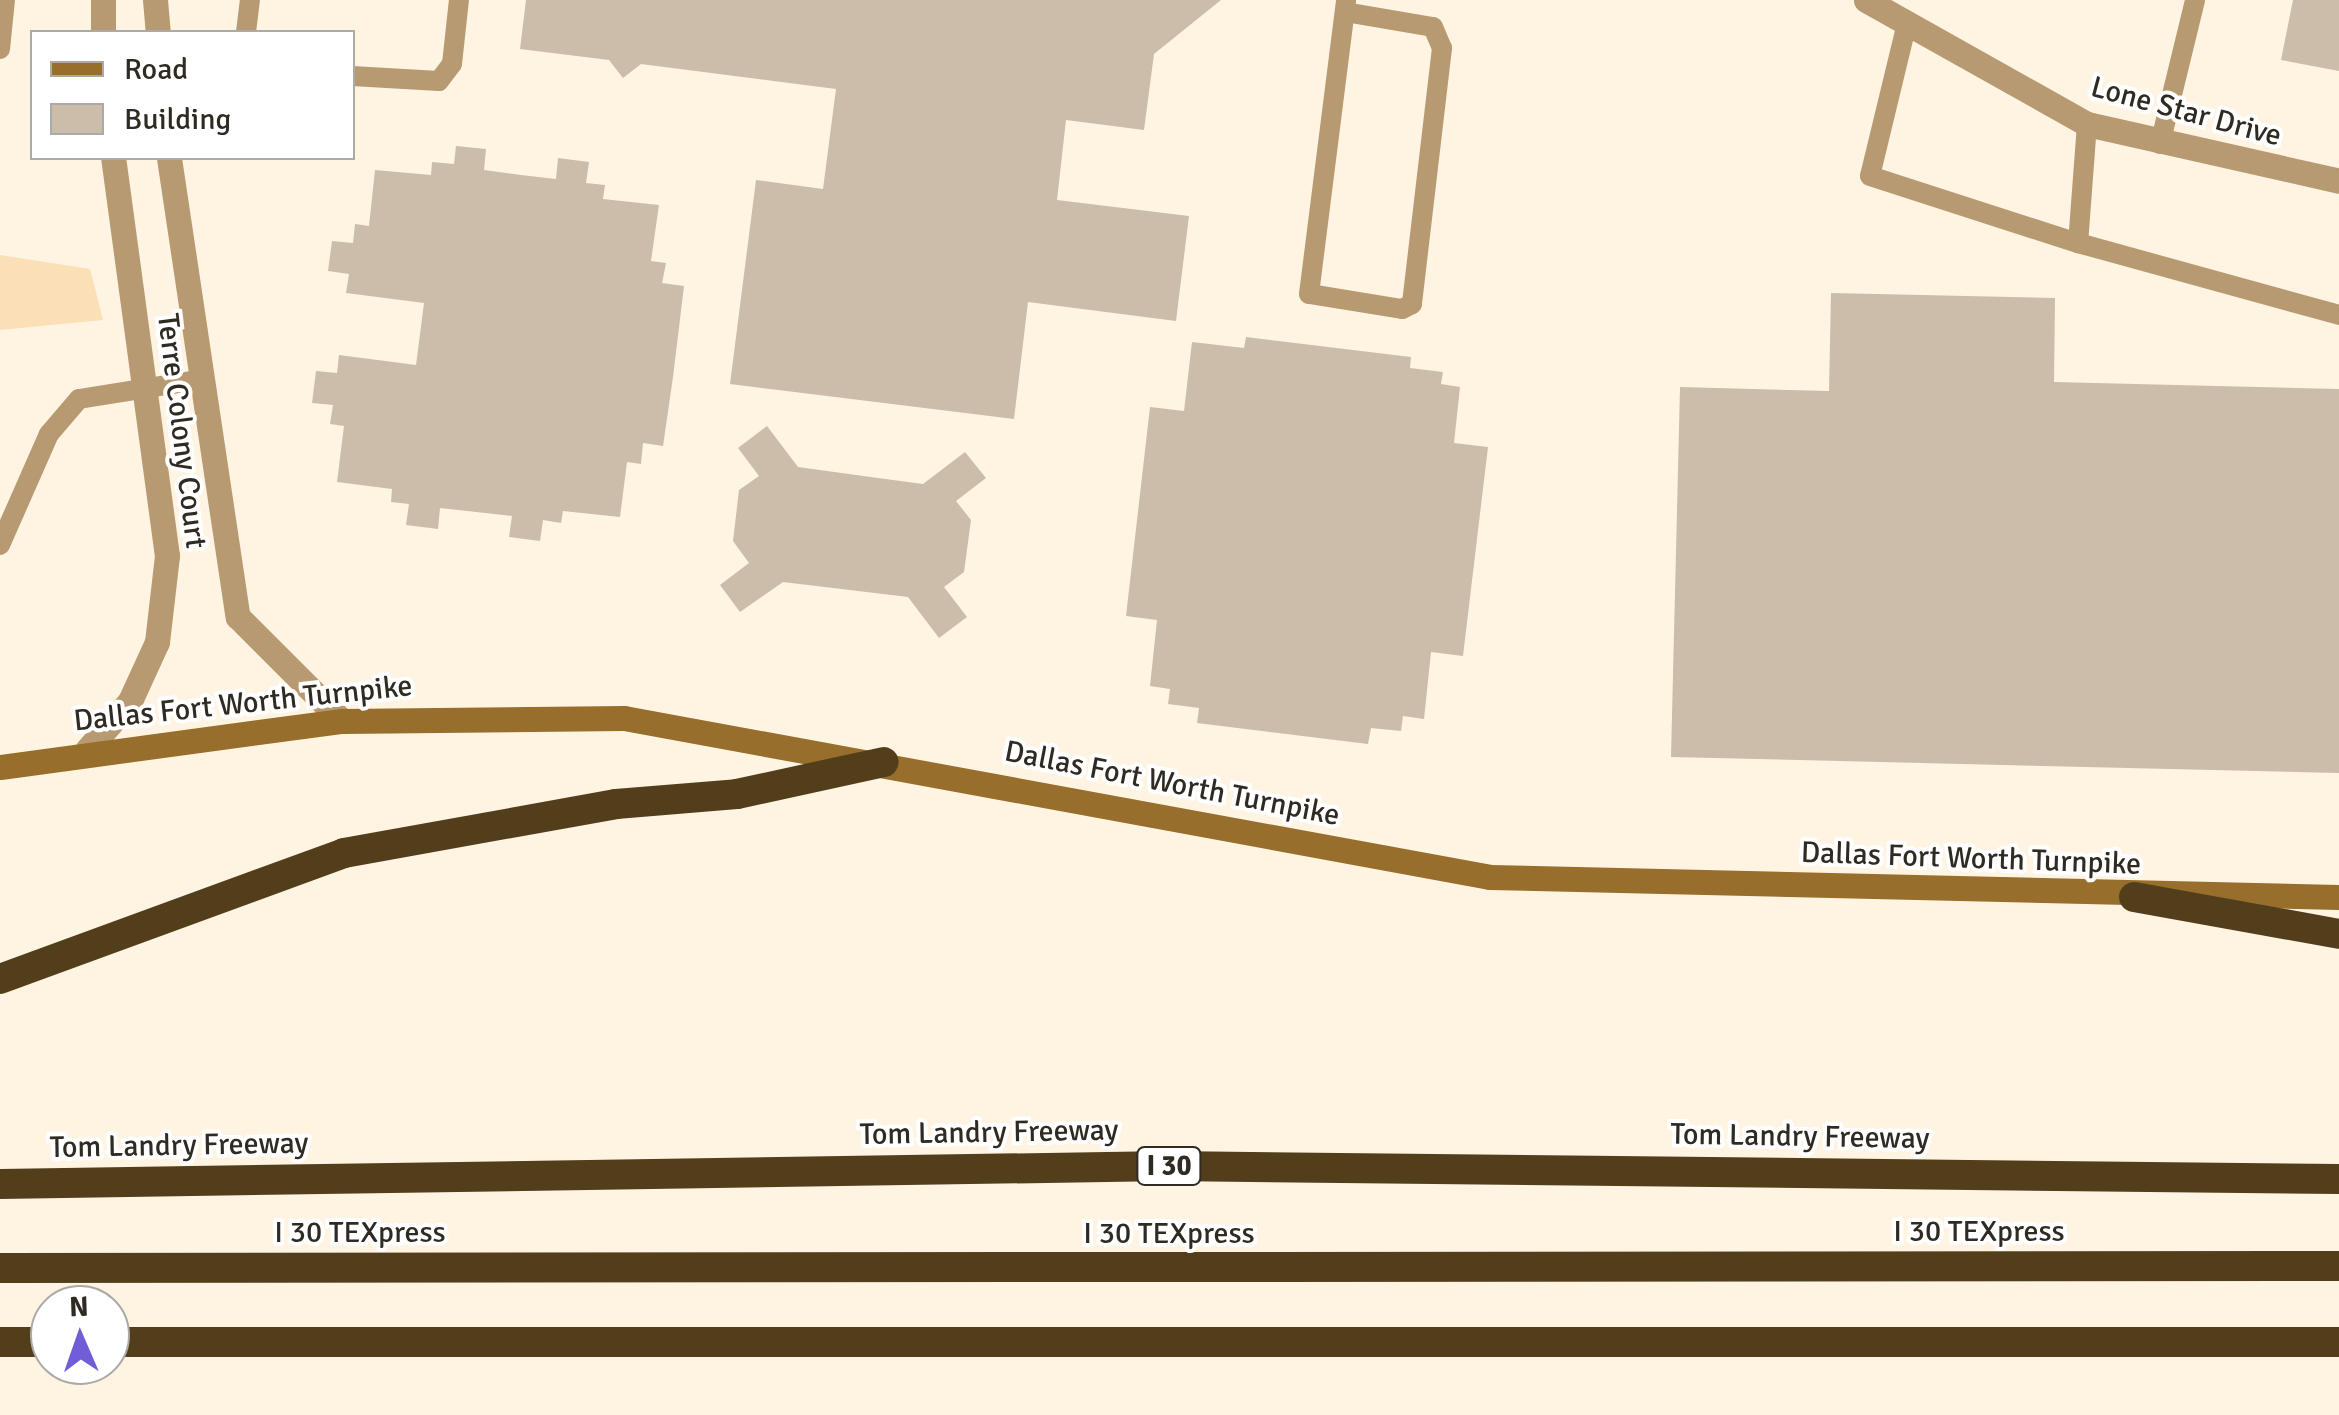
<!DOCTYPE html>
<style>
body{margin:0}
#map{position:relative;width:2339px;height:1415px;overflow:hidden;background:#fff3e2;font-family:Signika,sans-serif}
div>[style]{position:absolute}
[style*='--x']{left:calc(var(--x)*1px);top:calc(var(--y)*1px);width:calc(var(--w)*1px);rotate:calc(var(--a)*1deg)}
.green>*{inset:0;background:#fbdfb7}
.building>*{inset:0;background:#cbbda9}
.service>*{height:20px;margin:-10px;padding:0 10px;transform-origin:10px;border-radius:10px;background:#b79a72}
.minor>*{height:25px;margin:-12.5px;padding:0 12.5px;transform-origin:12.5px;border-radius:12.5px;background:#b79a72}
.secondary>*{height:25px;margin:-12.5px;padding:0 12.5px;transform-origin:12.5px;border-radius:12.5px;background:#976e2b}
.motorway>*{height:30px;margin:-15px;padding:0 15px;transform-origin:15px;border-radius:15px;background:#533e1c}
span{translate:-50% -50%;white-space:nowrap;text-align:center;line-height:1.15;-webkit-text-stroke:8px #fff;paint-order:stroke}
.shield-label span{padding:2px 8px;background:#fff;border:2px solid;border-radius:8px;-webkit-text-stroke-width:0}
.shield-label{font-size:28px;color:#2f2a22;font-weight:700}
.street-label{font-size:30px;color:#2f2a22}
.legend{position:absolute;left:30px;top:30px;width:325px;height:130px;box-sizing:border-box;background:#fff;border:2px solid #acaaa7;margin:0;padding:12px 18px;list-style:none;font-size:30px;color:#2f2a22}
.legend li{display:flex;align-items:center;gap:20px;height:50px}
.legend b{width:50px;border:2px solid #acaaa7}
.north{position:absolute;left:30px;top:1285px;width:100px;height:100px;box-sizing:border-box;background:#fff;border:2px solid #acaaa7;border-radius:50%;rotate:358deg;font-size:28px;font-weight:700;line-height:40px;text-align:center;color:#2f2a22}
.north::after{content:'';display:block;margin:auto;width:35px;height:45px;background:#715dd7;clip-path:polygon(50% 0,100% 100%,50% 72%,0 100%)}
</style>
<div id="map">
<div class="green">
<i style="clip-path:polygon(0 255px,90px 269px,103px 320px,0 330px)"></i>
</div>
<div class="building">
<i style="clip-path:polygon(526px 0,1221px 0,1154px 54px,1144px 130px,1066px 120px,1057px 200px,1189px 216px,1176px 321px,1028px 302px,1014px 419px,730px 384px,756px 180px,823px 189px,836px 89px,641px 64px,623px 78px,609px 60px,520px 49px)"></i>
<i style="clip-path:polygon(2293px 0,2339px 0,2339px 71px,2281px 60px)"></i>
<i style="clip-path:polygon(456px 146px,486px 149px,484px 170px,521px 175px,556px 179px,558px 158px,589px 162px,586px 183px,605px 185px,603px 199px,659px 205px,651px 261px,666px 263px,662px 283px,684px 286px,673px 377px,663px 446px,643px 443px,641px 464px,627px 462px,620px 517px,563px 511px,561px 523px,543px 520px,540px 541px,509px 537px,512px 516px,440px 508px,438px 529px,406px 525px,409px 504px,391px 502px,392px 489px,337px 482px,344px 426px,330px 424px,333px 405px,312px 403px,316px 371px,337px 373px,339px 355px,416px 365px,424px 303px,346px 293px,349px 274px,328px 271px,332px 241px,353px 243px,355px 224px,369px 226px,375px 170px,431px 175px,432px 162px,454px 164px)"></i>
<i style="clip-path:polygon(1831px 293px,2055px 298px,2054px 382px,2339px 389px,2339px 773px,1671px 757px,1680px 387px,1829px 391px)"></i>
<i style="clip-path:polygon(1246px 337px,1411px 357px,1410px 368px,1443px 372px,1441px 384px,1460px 387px,1454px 443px,1488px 447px,1463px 656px,1431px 652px,1424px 719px,1403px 716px,1401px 731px,1371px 728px,1368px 744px,1197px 723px,1199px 708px,1168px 704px,1170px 689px,1150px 686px,1157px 620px,1126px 616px,1150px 407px,1184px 411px,1192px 342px,1244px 348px)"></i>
<i style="clip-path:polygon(767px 426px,798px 467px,878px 478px,923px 484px,965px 452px,986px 478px,956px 501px,971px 520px,964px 572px,944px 587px,967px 617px,939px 638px,908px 597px,783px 582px,740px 612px,720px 585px,749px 563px,733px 541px,739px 490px,759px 476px,738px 448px)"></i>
</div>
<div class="service">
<i style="--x:1345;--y:12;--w:89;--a:9.7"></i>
<i style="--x:1433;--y:27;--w:23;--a:67"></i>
<i style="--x:1442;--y:48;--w:258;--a:96.7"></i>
<i style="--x:1412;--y:304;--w:11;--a:153"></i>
<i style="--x:1402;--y:309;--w:94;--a:-170.8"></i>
<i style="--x:1309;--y:294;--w:296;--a:-82.8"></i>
<i style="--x:1907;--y:23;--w:157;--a:103.6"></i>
<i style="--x:1870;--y:176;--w:219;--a:17.9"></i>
<i style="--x:246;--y:32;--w:32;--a:-83"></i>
<i style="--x:0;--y:49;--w:49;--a:-84.2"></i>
<i style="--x:352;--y:76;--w:87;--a:3.3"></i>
<i style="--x:439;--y:81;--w:21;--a:-53"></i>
<i style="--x:452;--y:64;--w:64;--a:-83.8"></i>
<i style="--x:2087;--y:124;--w:119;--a:94.3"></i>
<i style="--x:2078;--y:243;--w:271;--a:15.4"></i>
<i style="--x:2160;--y:144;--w:148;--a:-76.3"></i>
<i style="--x:0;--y:545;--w:121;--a:-66.2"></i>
<i style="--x:49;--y:434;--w:46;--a:-49.4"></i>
<i style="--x:79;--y:399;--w:121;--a:-9.1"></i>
</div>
<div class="minor">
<i style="--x:103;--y:0;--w:32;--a:90"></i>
<i style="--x:155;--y:0;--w:32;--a:85"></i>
<i style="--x:1866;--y:0;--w:253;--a:29.3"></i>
<i style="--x:2087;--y:124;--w:258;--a:12.7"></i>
<i style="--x:169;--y:158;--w:464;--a:81.5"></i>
<i style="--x:238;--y:617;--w:147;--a:45"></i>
<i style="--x:87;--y:750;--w:65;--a:-48.7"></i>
<i style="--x:130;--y:701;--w:65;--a:-65.4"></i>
<i style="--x:157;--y:642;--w:87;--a:-83.4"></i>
<i style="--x:167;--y:556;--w:402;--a:-97.7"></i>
</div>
<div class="secondary">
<i style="--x:0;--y:767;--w:345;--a:-7.7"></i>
<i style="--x:342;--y:721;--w:282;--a:-0.6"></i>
<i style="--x:624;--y:718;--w:880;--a:10.4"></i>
<i style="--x:1490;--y:877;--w:849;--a:1.35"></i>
</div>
<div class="motorway">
<i style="--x:2134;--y:897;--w:208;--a:10.2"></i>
<i style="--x:0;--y:979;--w:366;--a:-20.1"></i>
<i style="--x:344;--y:853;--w:276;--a:-10.2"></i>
<i style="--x:616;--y:804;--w:121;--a:-4.7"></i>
<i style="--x:737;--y:794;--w:150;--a:-12.3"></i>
<i style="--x:0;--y:1184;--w:1168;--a:-0.88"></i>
<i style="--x:1168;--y:1166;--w:1171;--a:0.64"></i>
<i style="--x:0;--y:1268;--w:2339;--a:-0.05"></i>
<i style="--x:0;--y:1342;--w:50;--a:0"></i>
<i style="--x:110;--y:1342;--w:2229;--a:0"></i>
</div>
<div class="shield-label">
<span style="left:1169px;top:1166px">I 30</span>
</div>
<div class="street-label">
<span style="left:2186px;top:112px;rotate:15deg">Lone Star Drive</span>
<span style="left:181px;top:431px;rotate:83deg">Terre Colony Court</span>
<span style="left:243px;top:704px;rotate:-6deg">Dallas Fort Worth Turnpike</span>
<span style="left:1172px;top:784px;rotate:11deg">Dallas Fort Worth Turnpike</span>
<span style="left:1971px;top:859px;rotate:2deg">Dallas Fort Worth Turnpike</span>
<span style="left:989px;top:1133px;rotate:-1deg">Tom Landry Freeway</span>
<span style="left:1800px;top:1137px;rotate:1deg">Tom Landry Freeway</span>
<span style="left:179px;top:1146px;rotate:-1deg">Tom Landry Freeway</span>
<span style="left:1979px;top:1232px">I 30 TEXpress</span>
<span style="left:360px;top:1233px">I 30 TEXpress</span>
<span style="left:1169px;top:1234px">I 30 TEXpress</span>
</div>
<ul class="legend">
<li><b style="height:12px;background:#976e2b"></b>Road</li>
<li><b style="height:28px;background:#cbbda9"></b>Building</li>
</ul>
<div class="north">N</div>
</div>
